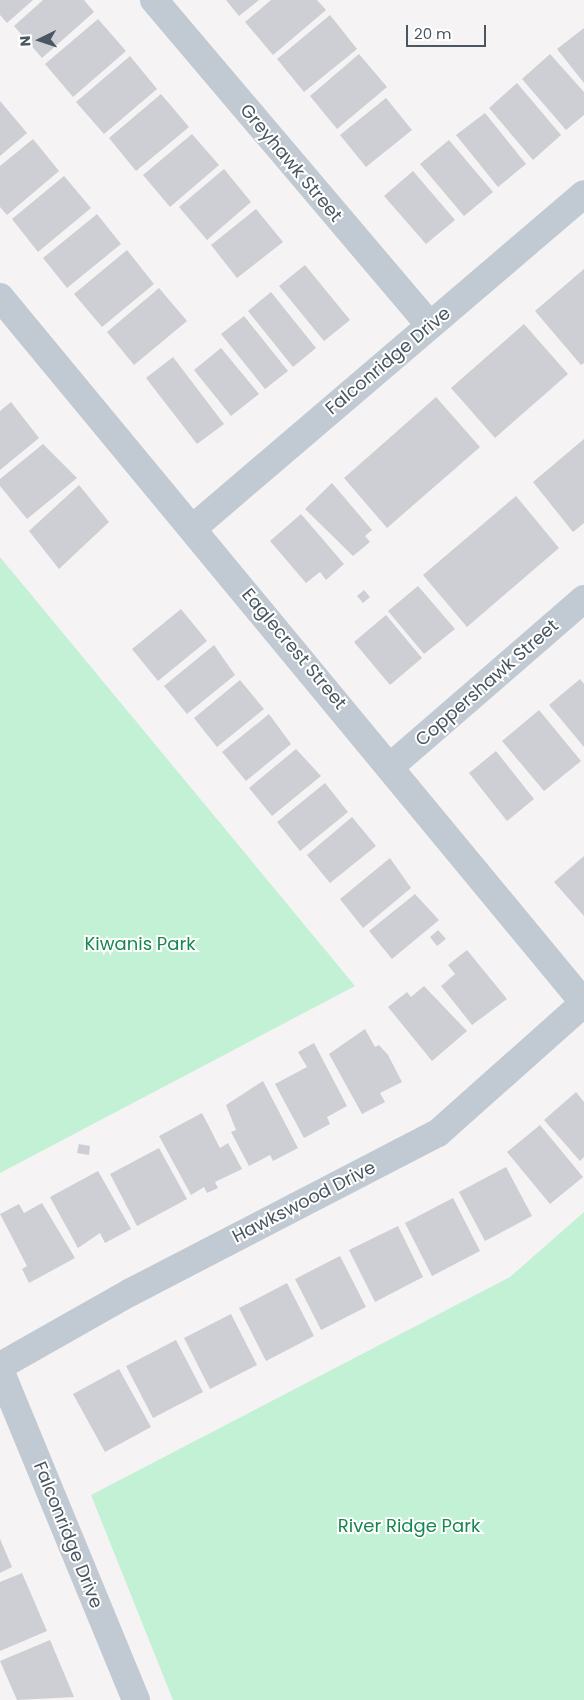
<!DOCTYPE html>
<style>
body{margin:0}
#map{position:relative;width:584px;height:1700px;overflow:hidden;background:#f5f3f3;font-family:Poppins,sans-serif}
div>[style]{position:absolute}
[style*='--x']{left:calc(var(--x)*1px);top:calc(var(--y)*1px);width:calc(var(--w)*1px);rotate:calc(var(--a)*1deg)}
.green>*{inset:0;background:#c3f1d5}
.building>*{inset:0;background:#cdcfd5}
.minor>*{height:28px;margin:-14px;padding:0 14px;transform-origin:14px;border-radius:14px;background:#c1cad2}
span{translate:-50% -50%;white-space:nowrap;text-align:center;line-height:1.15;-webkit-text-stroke:4px #fff;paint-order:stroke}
.street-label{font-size:18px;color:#4a5661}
.park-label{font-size:18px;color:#17864f}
.north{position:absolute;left:15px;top:15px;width:50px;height:50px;-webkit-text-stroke:4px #fff;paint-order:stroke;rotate:266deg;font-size:14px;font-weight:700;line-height:20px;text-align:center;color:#4a5661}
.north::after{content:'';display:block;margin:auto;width:18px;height:22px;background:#4a5661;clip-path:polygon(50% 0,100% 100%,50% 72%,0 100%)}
.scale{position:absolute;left:406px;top:25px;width:80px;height:22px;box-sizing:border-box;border:2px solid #4a5661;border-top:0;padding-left:6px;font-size:15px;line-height:18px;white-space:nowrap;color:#4a5661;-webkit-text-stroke:4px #fff;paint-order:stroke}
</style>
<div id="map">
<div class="green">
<i style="clip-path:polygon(0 557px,355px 986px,0 1173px)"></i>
<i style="clip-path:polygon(584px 1212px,584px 1700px,173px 1700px,91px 1495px,510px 1277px)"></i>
</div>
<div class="building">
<i style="clip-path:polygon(0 0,33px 0,7px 23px,0 15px)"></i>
<i style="clip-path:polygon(43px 0,84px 0,94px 12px,42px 58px,14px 26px)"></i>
<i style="clip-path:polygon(226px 0,259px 0,239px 16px)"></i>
<i style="clip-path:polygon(271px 0,317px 0,326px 10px,273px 55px,245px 22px)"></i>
<i style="clip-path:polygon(330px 15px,357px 49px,304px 92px,277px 59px)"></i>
<i style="clip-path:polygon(98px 19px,126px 51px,73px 97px,45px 64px)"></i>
<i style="clip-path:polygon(584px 28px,584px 83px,557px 49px)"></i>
<i style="clip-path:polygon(359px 54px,387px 87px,337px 129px,310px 96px)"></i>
<i style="clip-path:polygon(550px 54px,584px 92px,584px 115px,566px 130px,522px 79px)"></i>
<i style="clip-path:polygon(130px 56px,157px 89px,104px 134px,76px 102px)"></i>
<i style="clip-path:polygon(517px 83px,561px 135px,533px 160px,489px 108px)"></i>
<i style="clip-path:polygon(161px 94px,189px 127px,136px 171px,109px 138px)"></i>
<i style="clip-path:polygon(386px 98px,412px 130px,366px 167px,340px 135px)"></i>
<i style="clip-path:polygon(0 101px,27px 133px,0 156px)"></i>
<i style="clip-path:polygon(485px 113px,526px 164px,498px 187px,456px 135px)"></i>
<i style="clip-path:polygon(192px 134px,219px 165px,170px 207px,143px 175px)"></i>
<i style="clip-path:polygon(33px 139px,59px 171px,7px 215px,0 207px,0 166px)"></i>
<i style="clip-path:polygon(449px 140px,493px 192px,464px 216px,420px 164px)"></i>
<i style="clip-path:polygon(224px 169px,251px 202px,207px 240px,179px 207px)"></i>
<i style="clip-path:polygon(413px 171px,455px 220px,426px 244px,384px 196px)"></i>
<i style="clip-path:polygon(64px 176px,91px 208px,38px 252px,12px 219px)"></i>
<i style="clip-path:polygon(256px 209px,283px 242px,237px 278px,211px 245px)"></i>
<i style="clip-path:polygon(97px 214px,121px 244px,67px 288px,43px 258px)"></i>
<i style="clip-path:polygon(127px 250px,154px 284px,102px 327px,74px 294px)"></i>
<i style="clip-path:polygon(305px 265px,350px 320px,324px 341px,279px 286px)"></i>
<i style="clip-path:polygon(584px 269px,584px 363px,581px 365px,535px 311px)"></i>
<i style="clip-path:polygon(159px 288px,187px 321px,134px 365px,107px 332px)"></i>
<i style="clip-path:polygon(271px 292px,316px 348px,293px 367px,248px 311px)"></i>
<i style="clip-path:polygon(244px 316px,288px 371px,265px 389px,221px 334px)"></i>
<i style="clip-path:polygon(524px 324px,568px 374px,495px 438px,451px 388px)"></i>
<i style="clip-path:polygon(221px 348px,259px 394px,231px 416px,194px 370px)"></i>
<i style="clip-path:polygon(173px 357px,224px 424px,197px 444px,146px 378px)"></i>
<i style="clip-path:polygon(436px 397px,480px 447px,387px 528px,344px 478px)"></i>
<i style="clip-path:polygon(11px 402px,39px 438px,0 470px,0 411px)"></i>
<i style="clip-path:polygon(584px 439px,584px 523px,573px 532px,533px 482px)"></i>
<i style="clip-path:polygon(43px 444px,77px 478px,27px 519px,0 486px,0 479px)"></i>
<i style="clip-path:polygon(332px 483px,372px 530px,365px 536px,370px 542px,353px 556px,305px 509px)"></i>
<i style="clip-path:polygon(79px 485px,109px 522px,59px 569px,29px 531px)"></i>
<i style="clip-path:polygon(516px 496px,559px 548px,467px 627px,423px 575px)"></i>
<i style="clip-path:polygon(301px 514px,344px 564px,326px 580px,320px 572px,306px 583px,270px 541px)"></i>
<i style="clip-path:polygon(418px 586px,455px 629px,424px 654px,388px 611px)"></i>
<i style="clip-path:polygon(364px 590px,370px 597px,363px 603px,357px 596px)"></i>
<i style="clip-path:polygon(181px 609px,207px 641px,158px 681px,132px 649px)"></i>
<i style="clip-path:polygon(386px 615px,422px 658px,390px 685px,354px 642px)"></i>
<i style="clip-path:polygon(214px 645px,235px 675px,187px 714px,164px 686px)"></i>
<i style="clip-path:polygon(580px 679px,584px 684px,584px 747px,549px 705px)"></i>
<i style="clip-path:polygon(240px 680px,264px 709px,217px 747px,194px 718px)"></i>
<i style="clip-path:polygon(539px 710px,581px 761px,544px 791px,502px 741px)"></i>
<i style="clip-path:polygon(269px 714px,291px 744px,246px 781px,222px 752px)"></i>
<i style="clip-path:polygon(296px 749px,321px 776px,272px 816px,249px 788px)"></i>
<i style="clip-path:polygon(496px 751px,534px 799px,507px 821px,469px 773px)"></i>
<i style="clip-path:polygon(325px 783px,348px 812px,300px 851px,277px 822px)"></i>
<i style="clip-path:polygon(352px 817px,376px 846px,330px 883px,307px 855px)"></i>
<i style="clip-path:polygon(584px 856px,584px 916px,554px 882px)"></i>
<i style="clip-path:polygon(390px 858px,411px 888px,363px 928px,340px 899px)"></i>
<i style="clip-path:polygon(415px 894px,439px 920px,392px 959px,369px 931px)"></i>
<i style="clip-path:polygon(438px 930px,446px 939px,437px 946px,430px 937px)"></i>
<i style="clip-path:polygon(467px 950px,507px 999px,472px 1025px,441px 986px,455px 974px,448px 965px)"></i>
<i style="clip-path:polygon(424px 986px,467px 1031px,432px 1061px,388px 1007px,407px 992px,411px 997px)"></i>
<i style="clip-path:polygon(365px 1029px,375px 1047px,379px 1045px,388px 1055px,402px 1082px,380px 1093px,385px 1102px,362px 1114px,329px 1054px)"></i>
<i style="clip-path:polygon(314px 1043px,347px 1106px,327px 1117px,330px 1124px,304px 1138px,275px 1084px,307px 1067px,298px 1052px)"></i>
<i style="clip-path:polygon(263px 1081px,298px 1148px,273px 1161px,270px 1155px,249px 1166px,231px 1132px,236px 1130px,226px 1105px)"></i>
<i style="clip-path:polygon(576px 1092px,584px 1102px,584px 1157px,580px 1161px,544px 1120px)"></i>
<i style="clip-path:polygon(202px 1113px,220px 1148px,228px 1143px,242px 1169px,215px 1182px,218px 1188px,207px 1193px,204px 1187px,191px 1195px,159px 1136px)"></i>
<i style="clip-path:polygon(540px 1125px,583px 1177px,550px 1204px,507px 1152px)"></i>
<i style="clip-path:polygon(79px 1144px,90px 1146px,89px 1155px,77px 1153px)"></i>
<i style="clip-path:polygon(159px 1148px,187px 1199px,137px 1226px,110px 1174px)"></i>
<i style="clip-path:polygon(506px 1167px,532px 1216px,485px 1241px,459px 1192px)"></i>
<i style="clip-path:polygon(98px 1171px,131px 1229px,105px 1243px,100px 1233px,78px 1248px,50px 1197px)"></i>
<i style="clip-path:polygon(453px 1198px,480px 1251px,432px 1276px,405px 1223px)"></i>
<i style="clip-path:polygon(42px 1203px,75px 1258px,29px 1283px,22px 1269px,27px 1266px,0 1214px,19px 1204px,24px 1213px)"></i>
<i style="clip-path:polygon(398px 1226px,423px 1277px,375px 1302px,349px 1250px)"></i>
<i style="clip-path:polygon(340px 1256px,366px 1307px,321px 1330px,295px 1279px)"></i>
<i style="clip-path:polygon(287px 1283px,314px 1336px,266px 1361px,239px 1308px)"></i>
<i style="clip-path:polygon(231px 1314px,257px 1365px,210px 1389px,184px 1338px)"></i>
<i style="clip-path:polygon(176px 1340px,203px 1392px,153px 1418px,126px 1366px)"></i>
<i style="clip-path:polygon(119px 1369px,151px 1427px,105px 1452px,73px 1394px)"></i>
<i style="clip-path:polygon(0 1539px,12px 1567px,0 1573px)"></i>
<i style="clip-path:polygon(22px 1573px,47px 1631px,0 1651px,0 1582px)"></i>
<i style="clip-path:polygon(50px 1640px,74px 1697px,17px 1700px,0 1661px)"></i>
</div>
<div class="minor">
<i style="--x:154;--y:0;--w:426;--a:49.7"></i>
<i style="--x:0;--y:297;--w:916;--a:50.4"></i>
<i style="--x:193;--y:528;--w:514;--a:-40.5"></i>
<i style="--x:391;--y:766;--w:255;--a:-40.9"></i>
<i style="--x:0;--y:1366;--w:150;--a:-29.5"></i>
<i style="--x:131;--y:1292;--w:346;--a:-27.4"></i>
<i style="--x:438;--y:1133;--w:195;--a:-41.7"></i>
<i style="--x:0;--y:1370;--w:357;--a:67.6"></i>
</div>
<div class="street-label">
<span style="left:291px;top:163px;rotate:50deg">Greyhawk Street</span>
<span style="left:388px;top:361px;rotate:-40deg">Falconridge Drive</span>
<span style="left:294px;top:649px;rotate:50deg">Eaglecrest Street</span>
<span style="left:487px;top:683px;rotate:-41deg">Coppershawk Street</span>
<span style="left:304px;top:1202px;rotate:-27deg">Hawkswood Drive</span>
<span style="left:68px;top:1535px;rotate:68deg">Falconridge Drive</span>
</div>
<div class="park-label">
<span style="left:140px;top:944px">Kiwanis Park</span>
<span style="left:409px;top:1526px">River Ridge Park</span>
</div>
<div class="north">N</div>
<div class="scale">20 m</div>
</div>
